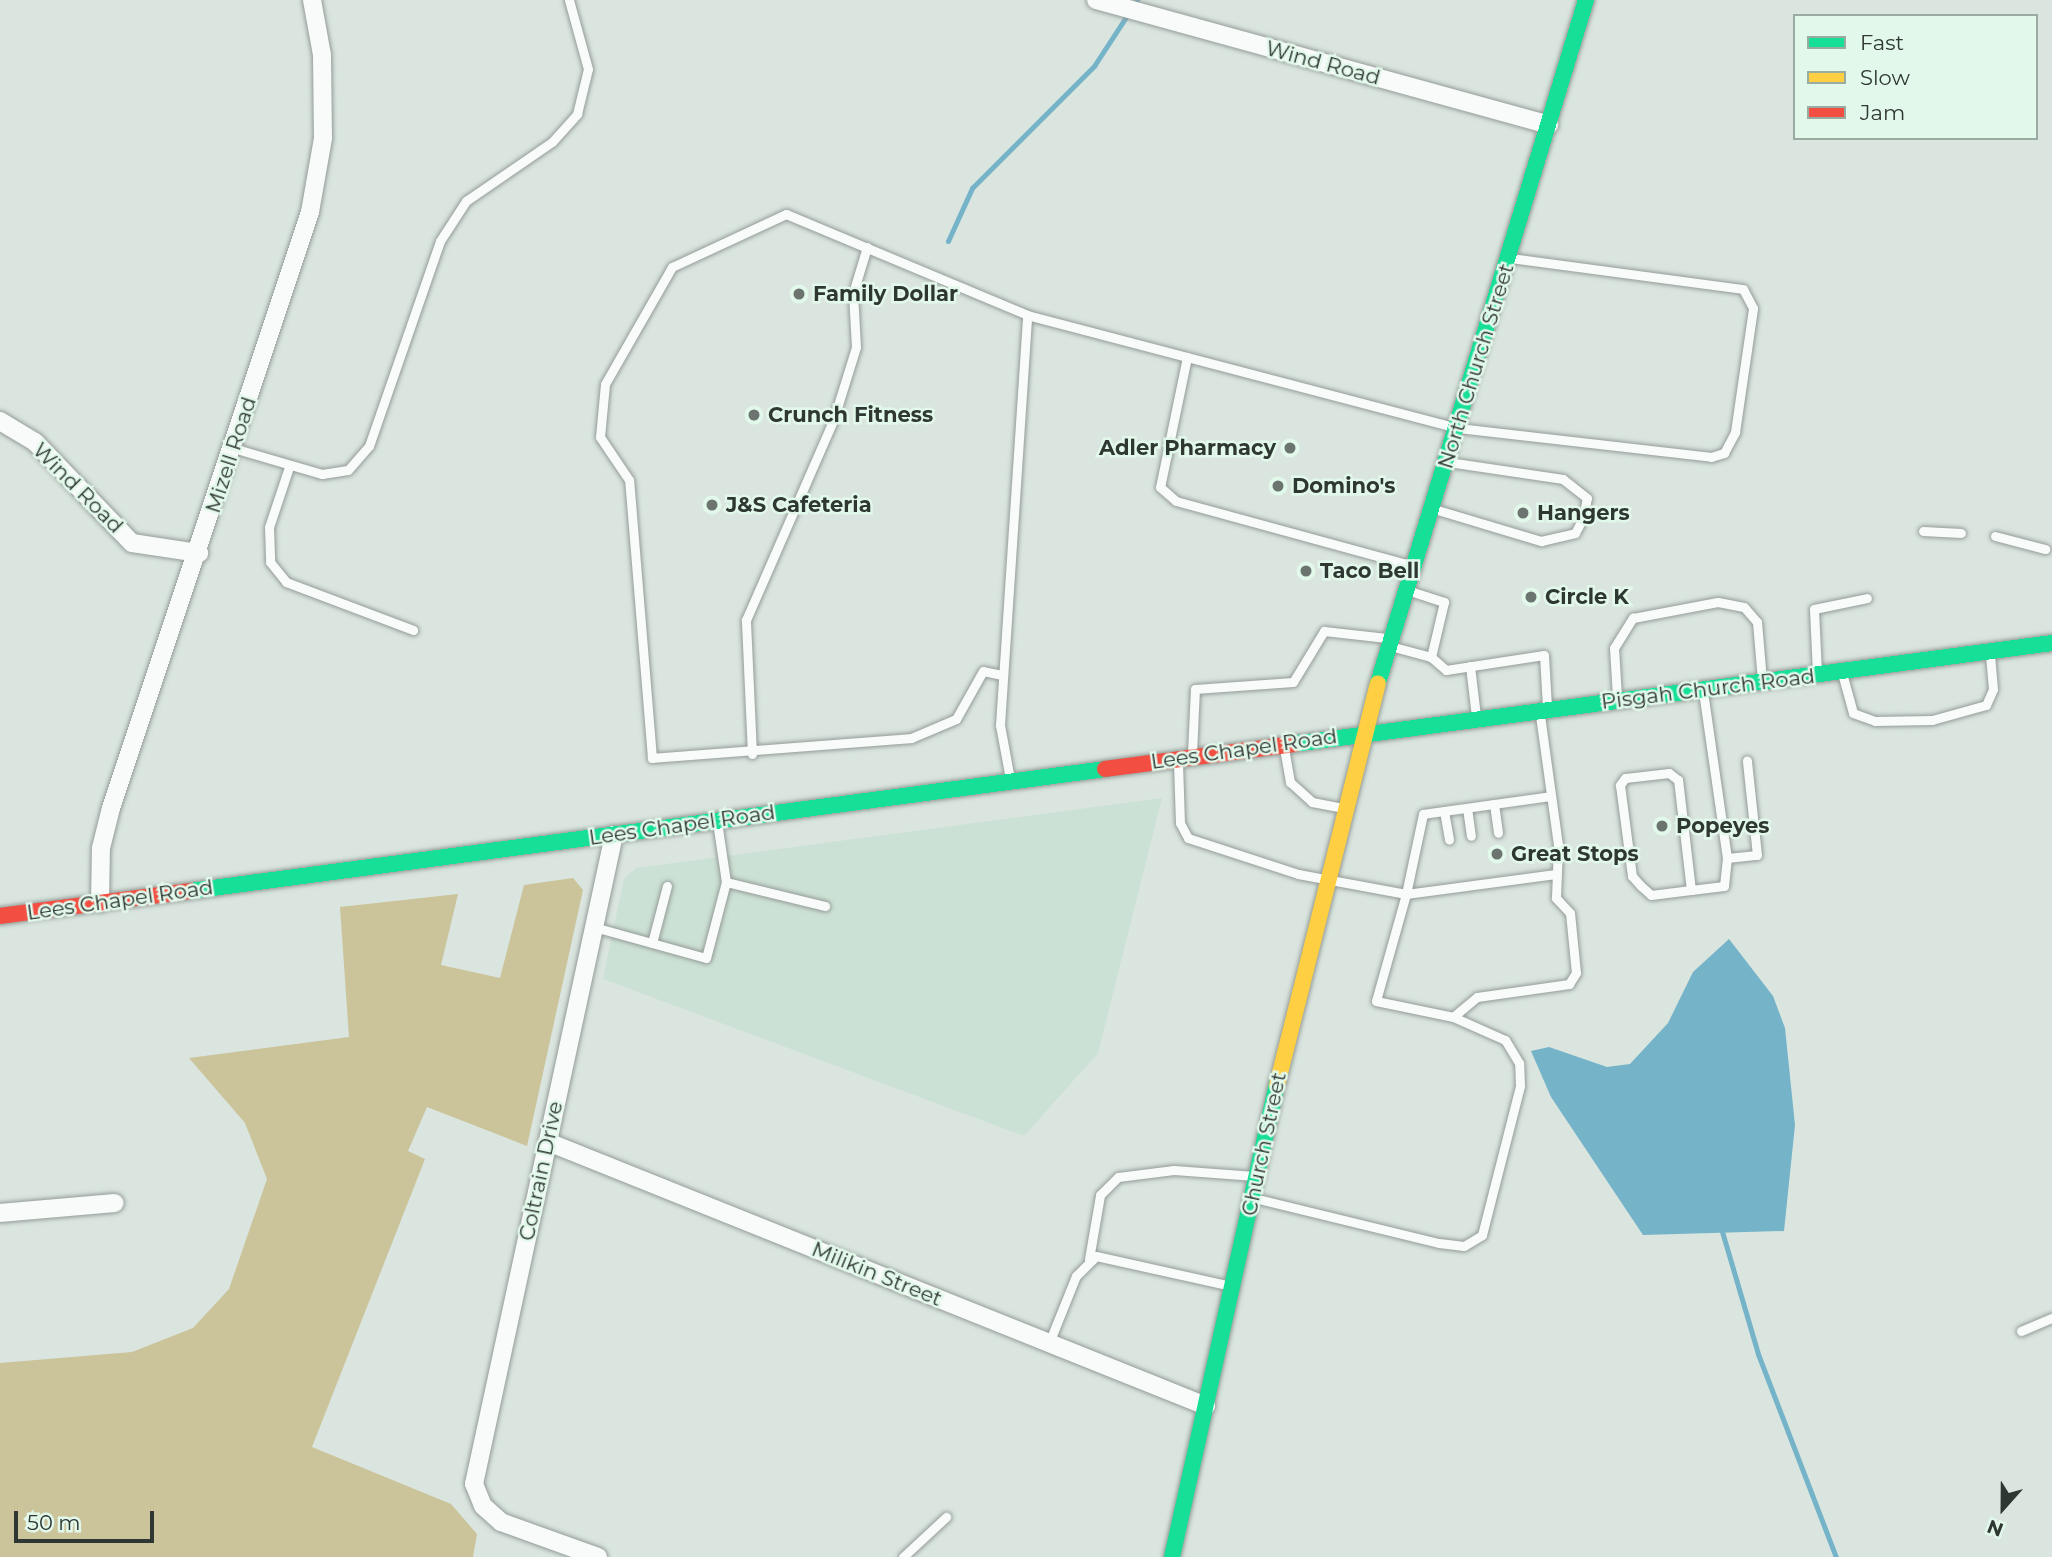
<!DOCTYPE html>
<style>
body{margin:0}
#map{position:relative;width:2052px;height:1557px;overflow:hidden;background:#dae5df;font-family:Montserrat,sans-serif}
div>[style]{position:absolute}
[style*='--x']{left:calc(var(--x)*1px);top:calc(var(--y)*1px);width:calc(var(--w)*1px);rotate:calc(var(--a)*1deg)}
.built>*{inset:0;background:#cce1d5}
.forest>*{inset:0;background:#cbc39a}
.water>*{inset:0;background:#75b3c9}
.stream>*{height:5px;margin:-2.5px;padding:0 2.5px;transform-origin:2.5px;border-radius:2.5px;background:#75b3c9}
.roads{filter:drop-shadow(0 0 2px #949c98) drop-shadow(0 0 2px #949c98)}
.lane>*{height:9px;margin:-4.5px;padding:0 4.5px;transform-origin:4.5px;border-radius:4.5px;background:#f9fbfa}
.street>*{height:18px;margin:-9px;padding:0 9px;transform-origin:9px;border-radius:9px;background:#f9fbfa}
.fast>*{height:16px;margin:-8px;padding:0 8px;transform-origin:8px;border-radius:8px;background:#16e098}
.slow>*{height:16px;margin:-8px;padding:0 8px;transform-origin:8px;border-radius:8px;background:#ffcf43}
.jam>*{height:16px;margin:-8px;padding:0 8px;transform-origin:8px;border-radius:8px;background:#f24e42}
.dots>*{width:19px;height:19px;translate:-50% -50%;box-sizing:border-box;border:4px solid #e2f8eb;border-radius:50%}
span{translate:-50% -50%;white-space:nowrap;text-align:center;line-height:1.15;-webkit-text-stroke:5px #e2f8eb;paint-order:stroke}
.street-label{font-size:21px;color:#2f3732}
.poi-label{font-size:21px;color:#2f3732;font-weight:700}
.left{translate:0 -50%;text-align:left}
.right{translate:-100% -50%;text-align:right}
.legend{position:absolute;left:1793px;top:14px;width:245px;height:126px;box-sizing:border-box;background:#e2f8eb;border:2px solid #9aaba1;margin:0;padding:9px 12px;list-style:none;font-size:21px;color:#2f3732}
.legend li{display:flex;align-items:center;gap:14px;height:35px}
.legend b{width:35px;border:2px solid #9aaba1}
.north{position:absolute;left:1968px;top:1473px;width:70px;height:70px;-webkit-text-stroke:5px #e2f8eb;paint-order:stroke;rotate:201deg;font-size:19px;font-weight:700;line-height:28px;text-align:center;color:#2f3732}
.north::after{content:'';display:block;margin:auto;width:24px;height:32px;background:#2f3732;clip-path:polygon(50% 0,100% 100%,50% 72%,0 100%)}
.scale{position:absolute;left:14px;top:1511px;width:140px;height:32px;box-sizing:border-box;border:4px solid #2f3732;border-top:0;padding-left:9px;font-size:21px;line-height:24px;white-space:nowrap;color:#2f3732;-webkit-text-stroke:5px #e2f8eb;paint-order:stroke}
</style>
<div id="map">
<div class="built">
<i style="clip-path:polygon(1162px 798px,1098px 1053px,1024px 1136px,603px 979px,624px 879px,636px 868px)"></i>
</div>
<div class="forest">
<i style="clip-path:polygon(573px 878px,583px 890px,527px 1146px,427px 1107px,408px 1151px,425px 1159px,312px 1447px,451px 1504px,477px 1534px,473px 1557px,0 1557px,0 1363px,132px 1352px,193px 1328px,229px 1289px,267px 1179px,245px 1123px,189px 1058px,349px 1037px,340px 907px,458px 894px,441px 965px,500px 978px,524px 885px)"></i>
</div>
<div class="water">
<i style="clip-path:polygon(1729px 939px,1773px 996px,1785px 1028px,1795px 1125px,1784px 1231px,1643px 1235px,1551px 1097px,1531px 1051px,1549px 1047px,1607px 1067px,1630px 1064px,1668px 1023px,1693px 972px)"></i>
</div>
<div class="stream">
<i style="--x:948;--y:241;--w:58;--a:-65.6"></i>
<i style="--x:972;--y:188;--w:173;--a:-45"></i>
<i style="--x:1094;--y:66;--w:79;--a:-56.9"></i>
<i style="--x:1721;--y:1228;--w:131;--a:73.6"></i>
<i style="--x:1758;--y:1354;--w:217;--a:69"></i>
</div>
<div class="roads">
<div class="lane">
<i style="--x:1187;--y:357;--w:133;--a:101.7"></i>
<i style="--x:1160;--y:487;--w:21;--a:41"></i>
<i style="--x:1176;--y:501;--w:243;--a:15.3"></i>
<i style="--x:233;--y:448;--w:93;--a:16.3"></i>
<i style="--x:322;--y:474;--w:26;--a:-9"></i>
<i style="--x:348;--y:470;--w:32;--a:-49"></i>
<i style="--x:369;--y:446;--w:217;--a:-70.9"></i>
<i style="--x:440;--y:241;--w:48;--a:-57"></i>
<i style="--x:466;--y:201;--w:104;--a:-34.5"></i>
<i style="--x:552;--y:142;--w:38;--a:-48"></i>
<i style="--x:577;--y:114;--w:46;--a:-76.3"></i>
<i style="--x:588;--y:69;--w:72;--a:-105.4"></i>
<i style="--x:289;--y:467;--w:63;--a:108.4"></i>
<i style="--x:269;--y:527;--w:35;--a:88"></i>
<i style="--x:270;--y:562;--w:26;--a:51"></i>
<i style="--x:286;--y:582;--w:136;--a:20.7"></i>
<i style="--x:1434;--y:509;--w:112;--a:16.7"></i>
<i style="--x:1541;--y:541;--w:35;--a:-13"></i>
<i style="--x:1575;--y:533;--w:17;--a:-62"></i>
<i style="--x:1583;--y:518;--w:20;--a:-79"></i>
<i style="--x:1587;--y:498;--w:31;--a:-142"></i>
<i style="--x:1563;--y:479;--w:116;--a:-171.6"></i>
<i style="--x:1923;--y:531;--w:38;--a:3"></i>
<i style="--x:1995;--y:536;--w:52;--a:14.6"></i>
<i style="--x:1410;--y:591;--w:36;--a:18"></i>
<i style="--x:1444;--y:602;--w:57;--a:103.3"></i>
<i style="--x:1390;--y:646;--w:42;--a:15"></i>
<i style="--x:1431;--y:657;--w:20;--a:41"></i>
<i style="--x:1446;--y:670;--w:99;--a:-8.7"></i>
<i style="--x:1544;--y:655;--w:52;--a:86.7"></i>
<i style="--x:1470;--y:666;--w:50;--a:83.2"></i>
<i style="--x:1817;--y:673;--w:64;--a:-92.7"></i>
<i style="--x:1814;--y:609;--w:54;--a:-11.7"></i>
<i style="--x:1842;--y:673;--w:41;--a:74.6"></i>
<i style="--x:1853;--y:713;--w:23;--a:20"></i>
<i style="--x:1875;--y:721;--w:57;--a:-1"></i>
<i style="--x:1932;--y:720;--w:56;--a:-15.5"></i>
<i style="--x:1986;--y:705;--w:17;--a:-66"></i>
<i style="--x:1993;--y:689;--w:34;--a:-95"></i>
<i style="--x:1002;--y:675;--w:19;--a:-168"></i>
<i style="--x:983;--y:671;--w:55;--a:119.4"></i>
<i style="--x:956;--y:719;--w:49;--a:157.1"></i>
<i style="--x:911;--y:738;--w:260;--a:175.6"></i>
<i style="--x:652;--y:758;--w:279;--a:-94.7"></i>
<i style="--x:629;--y:480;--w:52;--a:-124"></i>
<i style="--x:600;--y:437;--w:53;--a:-84.6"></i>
<i style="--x:605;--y:384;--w:135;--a:-60.2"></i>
<i style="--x:672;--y:267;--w:126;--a:-24.9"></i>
<i style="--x:786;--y:214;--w:261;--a:22.7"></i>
<i style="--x:1617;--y:697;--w:49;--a:-93.5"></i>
<i style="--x:1614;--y:648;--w:36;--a:-58"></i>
<i style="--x:1633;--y:618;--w:86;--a:-10.7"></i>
<i style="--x:1718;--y:602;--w:26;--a:11"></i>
<i style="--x:1744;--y:607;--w:20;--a:49"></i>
<i style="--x:1757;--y:622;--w:58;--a:85.1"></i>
<i style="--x:1284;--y:748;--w:35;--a:80"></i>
<i style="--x:1290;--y:782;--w:30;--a:42"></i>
<i style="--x:1312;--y:802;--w:31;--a:11"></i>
<i style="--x:752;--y:754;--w:134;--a:-92.6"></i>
<i style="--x:746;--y:620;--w:217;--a:-66.4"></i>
<i style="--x:833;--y:421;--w:77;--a:-72.7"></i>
<i style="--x:856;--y:347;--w:54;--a:-93.2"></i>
<i style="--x:853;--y:293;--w:48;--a:-73.1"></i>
<i style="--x:1192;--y:754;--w:65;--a:-87.4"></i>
<i style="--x:1195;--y:689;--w:98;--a:-4.1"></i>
<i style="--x:1293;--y:682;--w:60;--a:-58.7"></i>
<i style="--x:1324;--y:631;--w:63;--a:6.3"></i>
<i style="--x:1178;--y:763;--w:60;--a:88.1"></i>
<i style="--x:1180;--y:823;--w:17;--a:62"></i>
<i style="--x:1188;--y:838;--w:116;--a:18.1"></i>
<i style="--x:1298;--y:874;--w:110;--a:10.5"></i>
<i style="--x:1406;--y:894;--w:111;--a:105.7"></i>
<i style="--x:1376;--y:1001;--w:79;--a:11.7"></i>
<i style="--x:1453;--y:1017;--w:31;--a:-40"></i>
<i style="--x:1477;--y:997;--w:93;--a:-8"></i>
<i style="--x:1569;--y:984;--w:13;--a:-58"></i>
<i style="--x:1576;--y:973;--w:60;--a:-95.7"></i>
<i style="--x:1570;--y:913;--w:21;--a:-133"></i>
<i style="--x:1556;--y:898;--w:53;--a:-87.8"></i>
<i style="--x:1558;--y:845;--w:131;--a:-97.9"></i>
<i style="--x:1010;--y:779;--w:55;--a:-100.5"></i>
<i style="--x:1000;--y:725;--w:411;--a:-86.2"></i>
<i style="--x:1027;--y:315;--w:446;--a:14.7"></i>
<i style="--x:1458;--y:428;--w:255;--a:6.5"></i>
<i style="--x:1711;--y:457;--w:14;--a:-17"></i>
<i style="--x:1724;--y:453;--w:24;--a:-62"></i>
<i style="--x:1735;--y:432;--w:125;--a:-81.7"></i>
<i style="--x:1753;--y:308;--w:21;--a:-118"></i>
<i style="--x:1743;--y:289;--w:234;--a:-172.4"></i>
<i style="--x:1551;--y:796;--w:129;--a:172"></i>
<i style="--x:1423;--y:814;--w:82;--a:102"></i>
<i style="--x:1406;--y:894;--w:151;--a:-7.6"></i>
<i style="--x:1494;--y:804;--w:29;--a:82"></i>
<i style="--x:1467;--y:808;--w:28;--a:82"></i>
<i style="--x:1444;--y:811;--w:29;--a:80"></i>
<i style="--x:1727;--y:858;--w:30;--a:-6"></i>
<i style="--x:1757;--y:855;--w:95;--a:-96.1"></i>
<i style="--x:726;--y:882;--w:102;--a:13.6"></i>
<i style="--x:1691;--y:890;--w:111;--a:-96.7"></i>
<i style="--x:1678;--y:780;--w:11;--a:-142"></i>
<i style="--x:1669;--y:773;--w:44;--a:173.5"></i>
<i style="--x:1625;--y:778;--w:9;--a:126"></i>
<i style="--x:1620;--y:785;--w:92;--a:82.5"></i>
<i style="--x:1632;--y:876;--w:13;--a:48"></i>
<i style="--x:1641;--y:886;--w:13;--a:42"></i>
<i style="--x:1651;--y:895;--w:40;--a:-7.1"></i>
<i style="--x:1691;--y:890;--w:33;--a:-7"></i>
<i style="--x:1724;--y:886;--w:28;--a:-84"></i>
<i style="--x:1727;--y:858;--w:169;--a:-98.2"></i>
<i style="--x:594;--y:927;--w:116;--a:15.5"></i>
<i style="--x:706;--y:958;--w:79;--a:-75.3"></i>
<i style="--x:726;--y:882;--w:61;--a:-98.5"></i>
<i style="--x:652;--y:943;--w:59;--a:-75.3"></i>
<i style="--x:1254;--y:1198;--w:190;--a:13.7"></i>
<i style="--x:1439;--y:1243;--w:25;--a:7"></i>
<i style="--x:1464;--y:1246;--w:21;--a:-31"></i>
<i style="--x:1482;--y:1235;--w:154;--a:-75.7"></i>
<i style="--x:1520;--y:1086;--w:23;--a:-92"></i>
<i style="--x:1519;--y:1063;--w:27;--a:-121"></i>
<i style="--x:1505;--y:1040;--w:57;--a:-156.1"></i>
<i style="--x:1089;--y:1259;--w:65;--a:-80.2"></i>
<i style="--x:1100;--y:1195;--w:25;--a:-45"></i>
<i style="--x:1118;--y:1177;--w:56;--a:-7.1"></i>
<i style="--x:1174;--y:1170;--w:81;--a:4.2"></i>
<i style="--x:2021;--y:1331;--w:34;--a:-23"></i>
<i style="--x:1049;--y:1343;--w:72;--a:-68.1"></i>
<i style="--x:1076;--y:1276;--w:28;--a:-45"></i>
<i style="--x:1096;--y:1256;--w:138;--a:12.5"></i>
<i style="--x:903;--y:1557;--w:59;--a:-42.9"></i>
</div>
<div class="street">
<i style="--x:1096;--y:0;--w:470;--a:15.4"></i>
<i style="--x:0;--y:421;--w:41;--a:31"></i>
<i style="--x:35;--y:442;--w:140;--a:46.2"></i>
<i style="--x:132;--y:543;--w:68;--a:8.5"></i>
<i style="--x:100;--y:903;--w:55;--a:-89"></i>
<i style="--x:101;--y:848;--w:41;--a:-76"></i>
<i style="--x:111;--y:808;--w:628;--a:-71.54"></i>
<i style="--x:310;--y:212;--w:75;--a:-80"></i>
<i style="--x:323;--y:138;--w:83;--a:-90.7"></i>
<i style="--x:322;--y:55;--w:56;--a:-100.3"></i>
<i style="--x:548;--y:1142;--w:709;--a:21.86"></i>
<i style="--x:0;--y:1213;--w:115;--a:-5"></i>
<i style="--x:598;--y:1557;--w:103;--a:-160.2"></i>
<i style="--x:501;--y:1522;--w:24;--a:-138"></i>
<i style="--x:483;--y:1506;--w:24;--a:-112"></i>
<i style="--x:474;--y:1484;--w:664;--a:-77.83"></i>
</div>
<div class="fast">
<i style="--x:1378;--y:683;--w:714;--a:-73.06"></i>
<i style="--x:1294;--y:744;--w:765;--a:-7.59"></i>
<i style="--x:190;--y:891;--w:923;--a:-7.59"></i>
<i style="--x:1172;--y:1557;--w:484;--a:-77.5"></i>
</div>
<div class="slow">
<i style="--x:1277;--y:1085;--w:414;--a:-75.9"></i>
</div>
<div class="jam">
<i style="--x:1105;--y:769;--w:191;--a:-7.5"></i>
<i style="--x:0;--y:916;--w:192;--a:-7.5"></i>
</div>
</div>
<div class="dots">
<i style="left:799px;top:294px;background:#6b746f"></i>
<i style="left:754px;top:415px;background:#6b746f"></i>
<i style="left:1290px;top:448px;background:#6b746f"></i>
<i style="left:1278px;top:486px;background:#6b746f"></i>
<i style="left:712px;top:505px;background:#6b746f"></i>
<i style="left:1523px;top:513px;background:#6b746f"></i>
<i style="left:1306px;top:571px;background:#6b746f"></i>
<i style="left:1531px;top:597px;background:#6b746f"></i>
<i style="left:1662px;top:826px;background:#6b746f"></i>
<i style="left:1497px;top:854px;background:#6b746f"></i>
</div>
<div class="street-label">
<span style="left:1323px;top:63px;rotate:15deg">Wind Road</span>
<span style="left:1476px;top:366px;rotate:-73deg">North Church Street</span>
<span style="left:231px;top:455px;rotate:-72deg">Mizell Road</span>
<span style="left:78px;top:488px;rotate:45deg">Wind Road</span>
<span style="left:1708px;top:689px;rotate:-7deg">Pisgah Church Road</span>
<span style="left:1244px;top:749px;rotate:-8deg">Lees Chapel Road</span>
<span style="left:682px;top:825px;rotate:-8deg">Lees Chapel Road</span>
<span style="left:120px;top:900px;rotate:-8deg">Lees Chapel Road</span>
<span style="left:1264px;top:1144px;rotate:-78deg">Church Street</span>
<span style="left:541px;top:1171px;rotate:-78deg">Coltrain Drive</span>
<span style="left:877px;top:1274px;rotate:22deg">Milikin Street</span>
</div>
<div class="poi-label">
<span class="left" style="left:813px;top:294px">Family Dollar</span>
<span class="left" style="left:768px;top:415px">Crunch Fitness</span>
<span class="right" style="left:1276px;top:448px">Adler Pharmacy</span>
<span class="left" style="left:1292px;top:486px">Domino's</span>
<span class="left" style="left:726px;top:505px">J&amp;S Cafeteria</span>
<span class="left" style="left:1537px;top:513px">Hangers</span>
<span class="left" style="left:1320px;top:571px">Taco Bell</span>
<span class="left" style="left:1545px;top:597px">Circle K</span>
<span class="left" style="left:1676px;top:826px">Popeyes</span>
<span class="left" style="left:1511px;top:854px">Great Stops</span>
</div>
<ul class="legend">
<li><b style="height:9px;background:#16e098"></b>Fast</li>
<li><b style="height:9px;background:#ffcf43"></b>Slow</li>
<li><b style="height:9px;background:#f24e42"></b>Jam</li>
</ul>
<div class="north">N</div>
<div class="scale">50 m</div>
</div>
